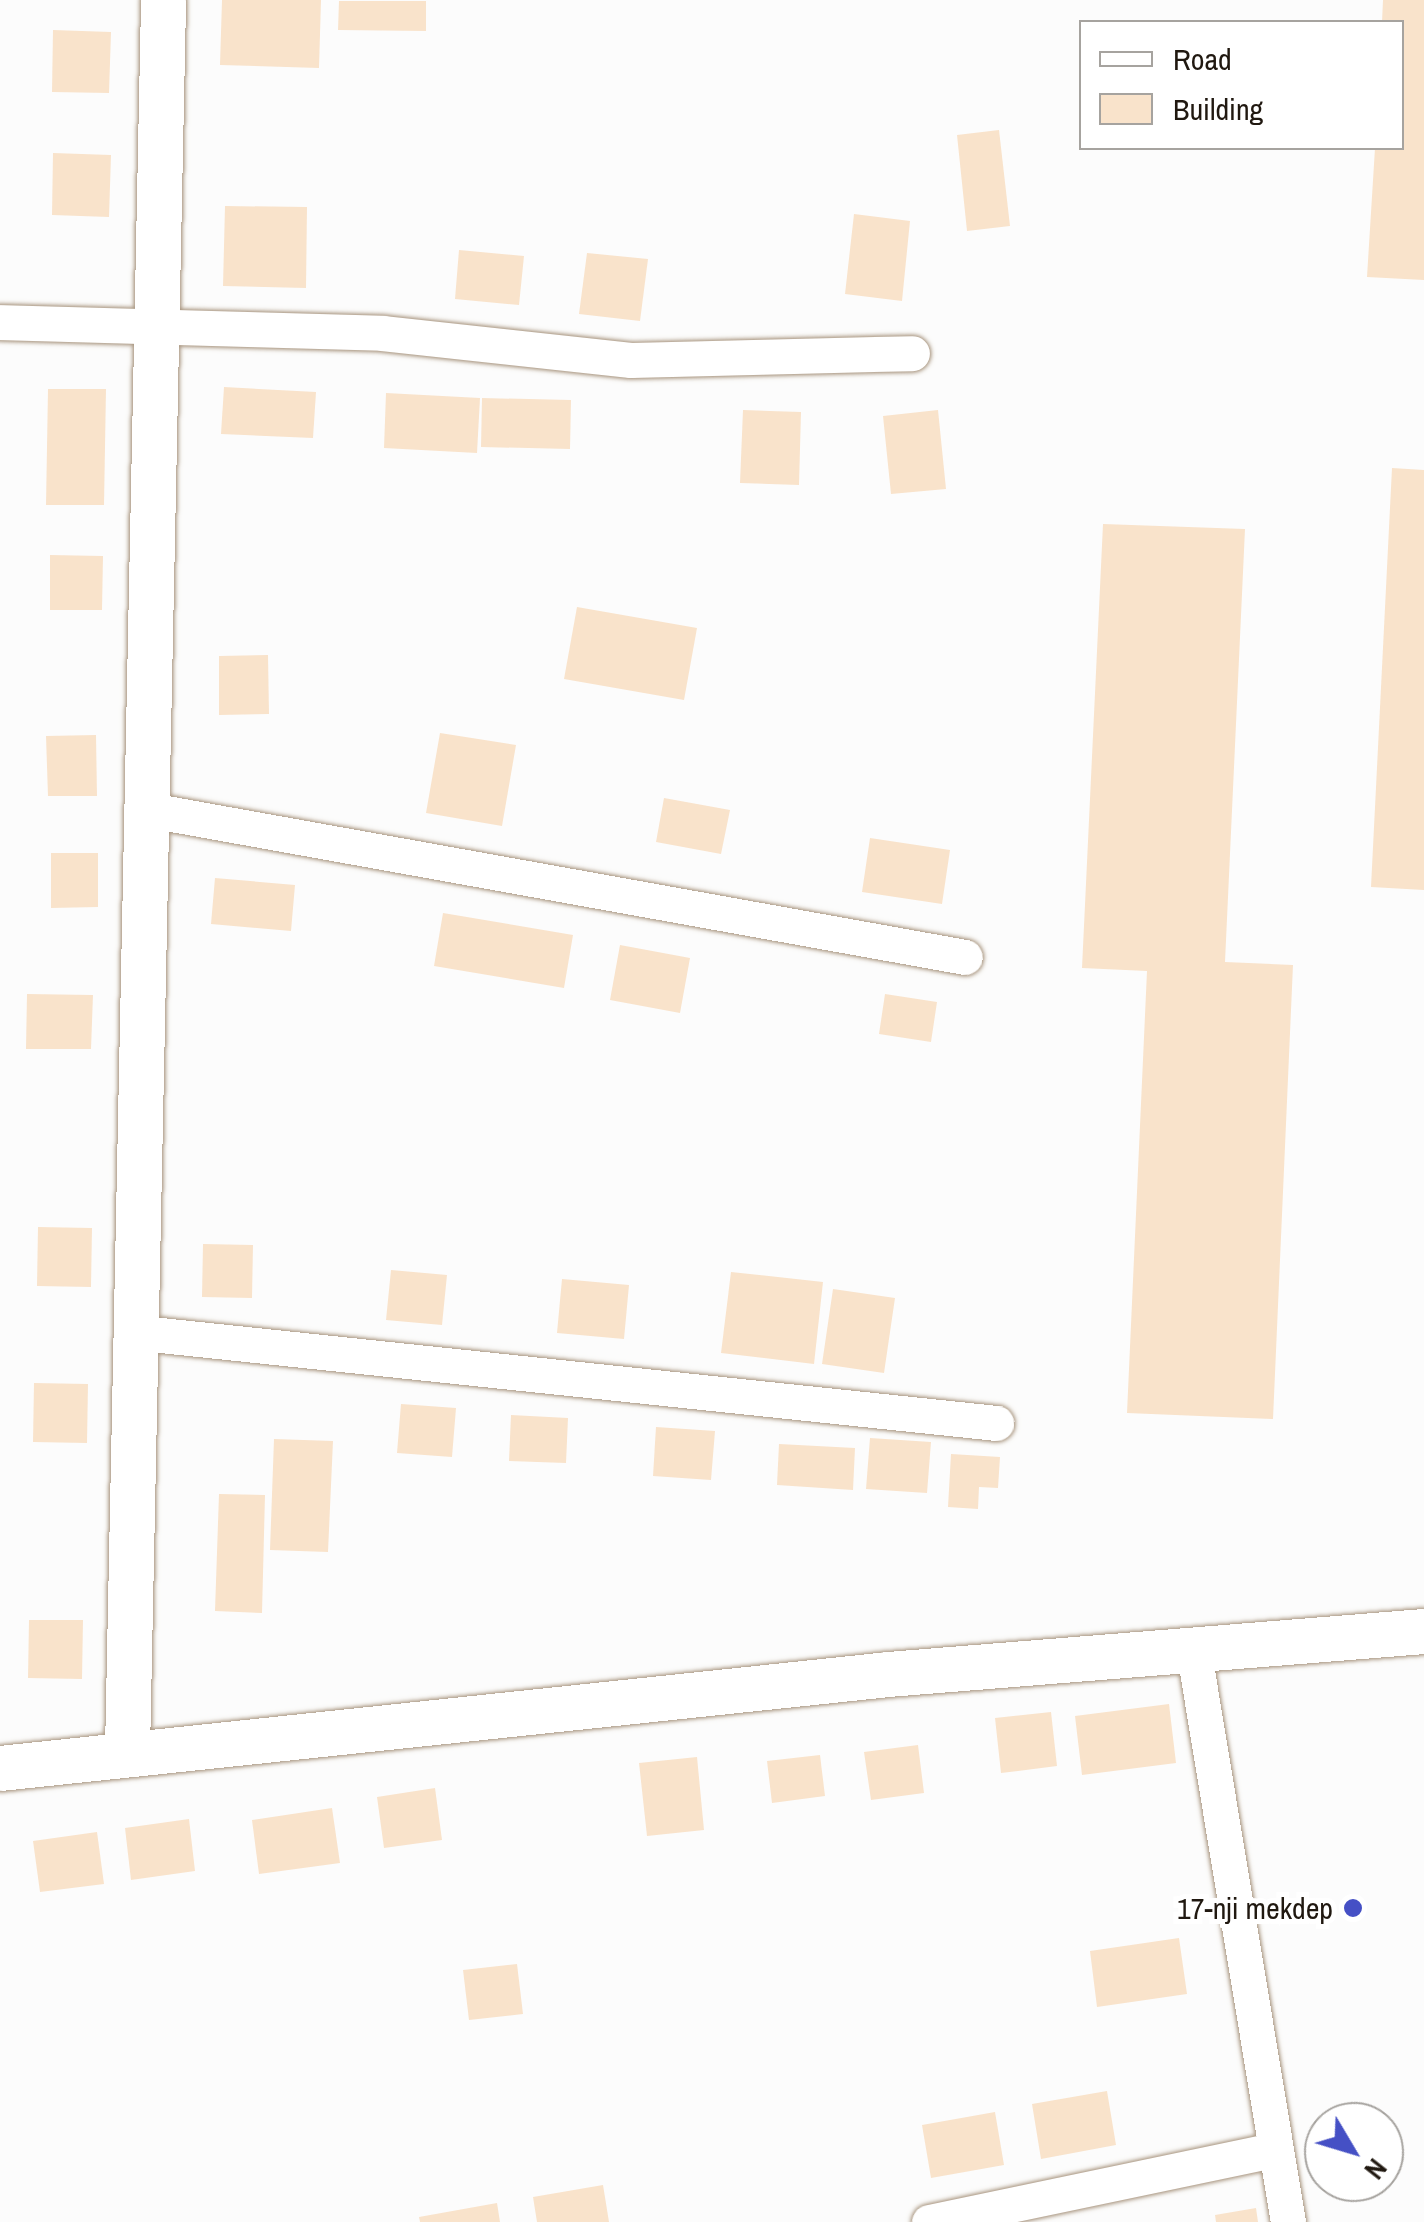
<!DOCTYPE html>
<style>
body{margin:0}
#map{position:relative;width:1424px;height:2222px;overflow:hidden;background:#fcfcfc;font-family:"Archivo Narrow",sans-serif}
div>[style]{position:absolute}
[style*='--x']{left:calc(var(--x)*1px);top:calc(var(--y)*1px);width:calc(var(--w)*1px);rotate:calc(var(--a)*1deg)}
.building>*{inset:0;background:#f9e3cb}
.roads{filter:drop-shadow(0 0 2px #a8957f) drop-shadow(0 0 2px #a8957f)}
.minor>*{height:35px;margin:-17.5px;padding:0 17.5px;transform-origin:17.5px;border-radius:17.5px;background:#fff}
.tertiary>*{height:45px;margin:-22.5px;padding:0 22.5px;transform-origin:22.5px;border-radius:22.5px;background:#fff}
.dots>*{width:28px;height:28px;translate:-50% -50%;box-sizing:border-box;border:5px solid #fff;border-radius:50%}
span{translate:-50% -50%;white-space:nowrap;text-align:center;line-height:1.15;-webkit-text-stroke:10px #fff;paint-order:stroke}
.poi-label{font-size:30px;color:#201810}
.right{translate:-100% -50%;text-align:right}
.legend{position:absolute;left:1079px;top:20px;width:325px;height:130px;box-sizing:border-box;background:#fff;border:2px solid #a6a39f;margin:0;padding:12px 18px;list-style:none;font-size:30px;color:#201810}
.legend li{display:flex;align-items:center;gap:20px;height:50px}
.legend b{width:50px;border:2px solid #a6a39f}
.north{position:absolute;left:1304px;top:2102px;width:100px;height:100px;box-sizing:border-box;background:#fff;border:2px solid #a6a39f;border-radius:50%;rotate:128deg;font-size:28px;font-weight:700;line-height:40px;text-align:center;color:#201810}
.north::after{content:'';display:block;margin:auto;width:35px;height:45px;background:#4550c5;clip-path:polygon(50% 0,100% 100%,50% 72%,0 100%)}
</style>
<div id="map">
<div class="building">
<i style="clip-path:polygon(222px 0,321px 0,319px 68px,220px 65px)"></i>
<i style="clip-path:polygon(1383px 0,1424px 0,1424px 280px,1367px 277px,1375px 148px,1402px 148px,1402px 22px,1382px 22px)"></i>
<i style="clip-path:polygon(339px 1px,426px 1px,426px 31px,338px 30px)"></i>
<i style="clip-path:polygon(53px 30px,111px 32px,109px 93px,52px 92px)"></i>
<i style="clip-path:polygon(999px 130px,1010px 226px,967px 231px,957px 135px)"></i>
<i style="clip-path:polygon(53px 153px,111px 155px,109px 217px,52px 215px)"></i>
<i style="clip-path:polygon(225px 206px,307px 207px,306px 288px,223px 286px)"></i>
<i style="clip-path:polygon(854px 214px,910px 221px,902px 301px,845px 294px)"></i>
<i style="clip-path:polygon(459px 250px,524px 256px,519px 305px,455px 299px)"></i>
<i style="clip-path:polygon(587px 253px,648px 259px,640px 321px,579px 314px)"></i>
<i style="clip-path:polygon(224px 387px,316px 392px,313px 438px,221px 434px)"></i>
<i style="clip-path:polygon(48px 389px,106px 389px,104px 505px,46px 505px)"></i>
<i style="clip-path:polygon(386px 393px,480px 398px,477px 453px,384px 448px)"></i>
<i style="clip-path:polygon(482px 398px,571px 400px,570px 449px,481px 447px)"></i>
<i style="clip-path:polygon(743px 410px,801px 412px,799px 485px,740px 483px)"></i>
<i style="clip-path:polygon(938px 410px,946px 489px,891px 494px,883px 416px)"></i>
<i style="clip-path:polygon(1392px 468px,1424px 470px,1424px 890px,1371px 887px)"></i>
<i style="clip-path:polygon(1103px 524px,1245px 529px,1225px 962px,1293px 965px,1273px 1419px,1127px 1413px,1147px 971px,1082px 968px)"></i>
<i style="clip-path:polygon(50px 555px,103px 556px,102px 610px,50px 610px)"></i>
<i style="clip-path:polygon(577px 607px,697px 628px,684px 700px,564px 679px)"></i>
<i style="clip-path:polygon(268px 655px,269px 714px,219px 715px,219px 656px)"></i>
<i style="clip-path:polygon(440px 733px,516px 745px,502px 826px,426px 813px)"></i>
<i style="clip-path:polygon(96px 735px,97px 796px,48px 796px,46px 736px)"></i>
<i style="clip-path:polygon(664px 798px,730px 810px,721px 854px,656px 842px)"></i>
<i style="clip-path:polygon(870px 838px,950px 850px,942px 904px,862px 892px)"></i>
<i style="clip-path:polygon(51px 853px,98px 853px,98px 907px,51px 908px)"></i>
<i style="clip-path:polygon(215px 878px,295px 885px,291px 931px,211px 924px)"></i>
<i style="clip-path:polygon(443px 913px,573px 935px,564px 988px,434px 966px)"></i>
<i style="clip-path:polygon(620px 945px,690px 958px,680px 1013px,610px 1000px)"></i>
<i style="clip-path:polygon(27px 994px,93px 995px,91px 1049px,26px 1049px)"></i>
<i style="clip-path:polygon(885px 994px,937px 1002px,931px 1042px,879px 1034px)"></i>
<i style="clip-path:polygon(38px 1227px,92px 1228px,91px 1287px,37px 1286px)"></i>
<i style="clip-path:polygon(203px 1244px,253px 1245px,252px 1298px,202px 1297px)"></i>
<i style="clip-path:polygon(391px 1270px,447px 1275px,442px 1325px,386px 1320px)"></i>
<i style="clip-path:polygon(731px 1272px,823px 1282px,814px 1364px,721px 1353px)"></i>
<i style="clip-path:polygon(562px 1279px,629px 1285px,624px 1339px,557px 1333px)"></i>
<i style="clip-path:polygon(833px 1289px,895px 1298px,884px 1373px,822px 1364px)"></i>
<i style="clip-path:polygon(34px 1383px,88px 1384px,87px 1443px,33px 1442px)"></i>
<i style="clip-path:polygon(401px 1404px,456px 1408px,452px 1457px,397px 1453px)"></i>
<i style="clip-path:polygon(511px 1415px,568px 1418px,566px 1463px,509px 1461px)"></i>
<i style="clip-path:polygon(656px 1427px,715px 1431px,711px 1480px,653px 1476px)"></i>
<i style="clip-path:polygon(870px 1438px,931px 1442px,927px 1493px,866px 1489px)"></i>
<i style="clip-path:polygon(274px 1439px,333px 1441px,328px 1552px,270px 1550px)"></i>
<i style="clip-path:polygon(779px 1444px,855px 1448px,853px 1490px,777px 1485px)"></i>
<i style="clip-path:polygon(951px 1454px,1000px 1457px,998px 1488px,979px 1487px,978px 1509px,948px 1507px)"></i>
<i style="clip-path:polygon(219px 1494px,265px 1495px,262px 1613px,215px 1611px)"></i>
<i style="clip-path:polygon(29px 1620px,83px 1620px,82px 1679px,28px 1678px)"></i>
<i style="clip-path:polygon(1169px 1704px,1176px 1763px,1082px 1775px,1075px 1716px)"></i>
<i style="clip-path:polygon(1051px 1712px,1057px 1766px,1001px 1773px,995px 1718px)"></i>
<i style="clip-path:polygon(918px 1745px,924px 1793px,871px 1800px,864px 1752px)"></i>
<i style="clip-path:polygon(820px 1755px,825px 1796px,772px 1803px,767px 1761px)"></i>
<i style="clip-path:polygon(697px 1757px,704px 1830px,647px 1836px,639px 1763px)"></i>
<i style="clip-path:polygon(435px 1788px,442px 1840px,384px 1848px,377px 1797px)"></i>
<i style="clip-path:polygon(332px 1808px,340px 1863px,259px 1874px,252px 1820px)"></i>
<i style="clip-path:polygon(189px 1819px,195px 1871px,131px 1880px,125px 1828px)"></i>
<i style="clip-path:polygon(97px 1832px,104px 1884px,40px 1892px,33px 1841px)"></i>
<i style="clip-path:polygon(1179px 1938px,1187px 1994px,1097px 2007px,1090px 1951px)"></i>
<i style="clip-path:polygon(517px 1964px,523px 2014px,469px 2020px,463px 1970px)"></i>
<i style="clip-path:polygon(1107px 2091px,1116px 2145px,1041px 2159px,1032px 2104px)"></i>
<i style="clip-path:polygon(995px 2112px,1004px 2165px,931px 2178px,922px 2125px)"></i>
<i style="clip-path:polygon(603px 2185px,609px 2222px,537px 2222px,533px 2197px)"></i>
<i style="clip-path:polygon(497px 2203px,500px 2222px,420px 2222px,419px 2217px)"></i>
<i style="clip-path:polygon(1256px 2208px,1258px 2222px,1216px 2222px,1215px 2215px)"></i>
</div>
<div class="roads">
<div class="minor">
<i style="--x:0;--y:322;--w:382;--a:1.6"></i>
<i style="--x:382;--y:333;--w:250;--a:6.2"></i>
<i style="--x:631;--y:360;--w:281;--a:-1.4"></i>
<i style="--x:144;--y:809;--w:834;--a:10.22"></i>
<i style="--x:132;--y:1332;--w:869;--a:6.01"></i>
<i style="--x:1193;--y:1647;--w:583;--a:80.62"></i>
<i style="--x:929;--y:2222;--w:353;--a:-11.8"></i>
</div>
<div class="tertiary">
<i style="--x:127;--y:1751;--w:1751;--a:-88.82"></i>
<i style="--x:0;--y:1768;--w:893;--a:-6.04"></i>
<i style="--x:888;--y:1674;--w:538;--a:-4.59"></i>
</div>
</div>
<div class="dots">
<i style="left:1353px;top:1908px;background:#4550c5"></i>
</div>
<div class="poi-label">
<span class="right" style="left:1333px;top:1908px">17-nji mekdep</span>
</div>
<ul class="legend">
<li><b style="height:12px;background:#fff"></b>Road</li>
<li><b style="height:28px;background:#f9e3cb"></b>Building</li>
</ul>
<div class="north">N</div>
</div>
